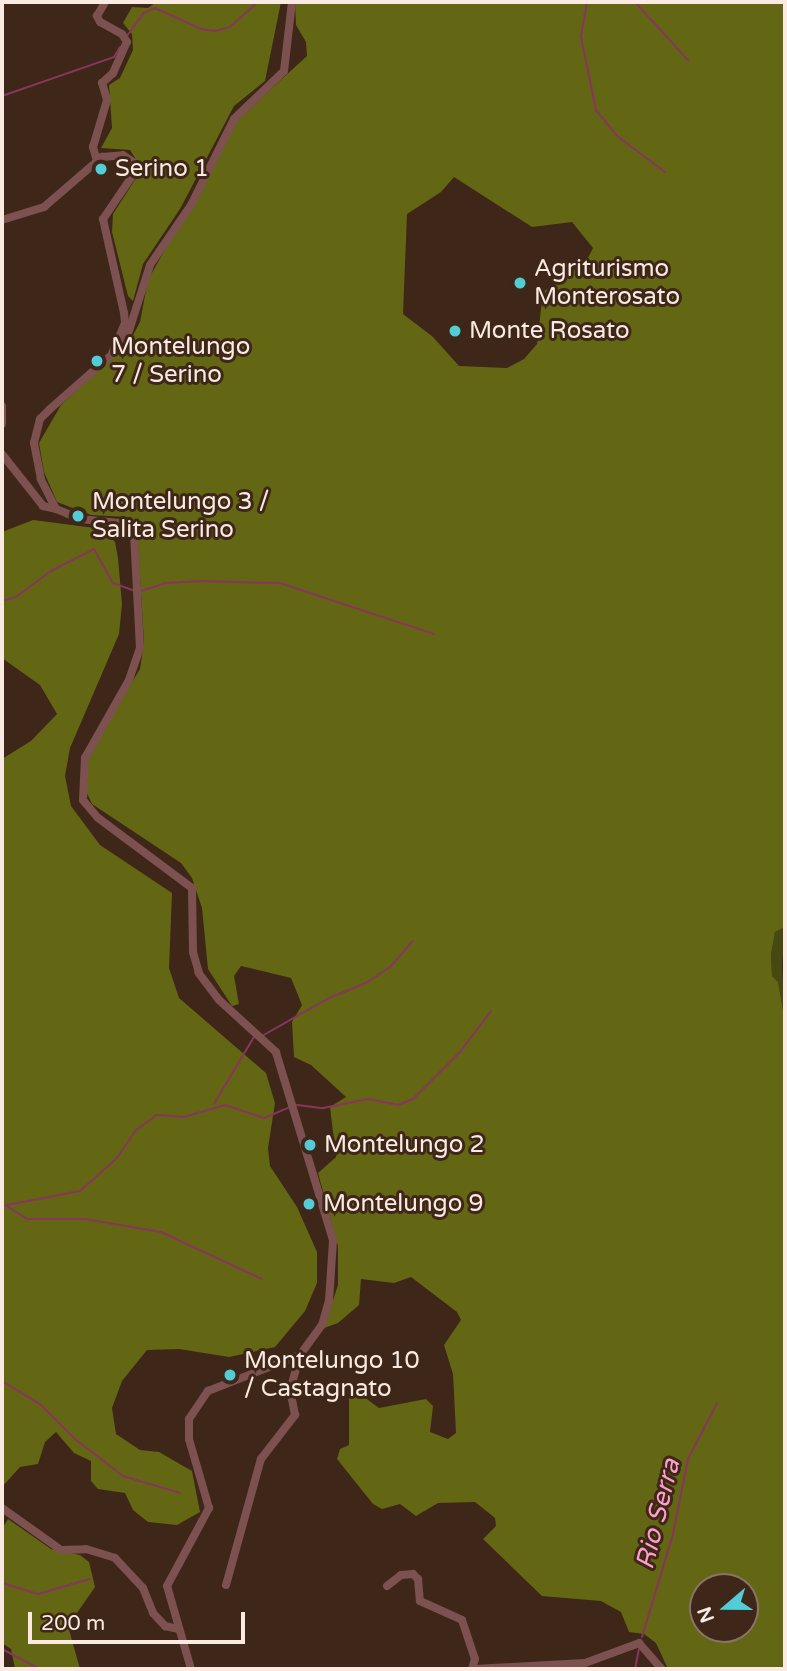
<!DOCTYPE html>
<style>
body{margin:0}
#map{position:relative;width:787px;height:1671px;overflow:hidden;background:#3e2718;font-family:"Varela Round",sans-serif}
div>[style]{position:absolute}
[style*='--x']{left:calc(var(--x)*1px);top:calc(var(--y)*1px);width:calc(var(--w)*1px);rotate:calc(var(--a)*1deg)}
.green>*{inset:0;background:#474913}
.forest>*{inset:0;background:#636612}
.stream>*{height:2px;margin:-1px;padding:0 1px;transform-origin:1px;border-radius:1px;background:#8a3461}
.minor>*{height:8px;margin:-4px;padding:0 4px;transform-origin:4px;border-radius:4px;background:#7c5150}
.dots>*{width:19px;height:19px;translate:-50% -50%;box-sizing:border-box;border:4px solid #3e2718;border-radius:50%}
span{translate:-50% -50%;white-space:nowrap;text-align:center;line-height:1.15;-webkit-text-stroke:6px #3e2718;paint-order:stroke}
.poi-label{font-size:24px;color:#faeae1}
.left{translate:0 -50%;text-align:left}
.water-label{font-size:26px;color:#fe9ecb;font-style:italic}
.frame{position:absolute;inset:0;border:4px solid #faeae1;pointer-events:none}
.north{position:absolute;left:689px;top:1573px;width:70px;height:70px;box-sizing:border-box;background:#3e2718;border:2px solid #897568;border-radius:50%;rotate:250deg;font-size:19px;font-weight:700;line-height:28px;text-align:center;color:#faeae1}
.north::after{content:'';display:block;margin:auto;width:24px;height:32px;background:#52ccd5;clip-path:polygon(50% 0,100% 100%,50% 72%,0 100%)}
.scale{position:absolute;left:28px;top:1612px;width:217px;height:32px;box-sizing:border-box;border:4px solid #faeae1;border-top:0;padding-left:9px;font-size:21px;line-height:24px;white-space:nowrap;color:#faeae1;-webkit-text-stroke:5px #3e2718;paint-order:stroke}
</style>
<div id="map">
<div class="green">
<i style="clip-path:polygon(785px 927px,782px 965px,785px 1020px,778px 983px,772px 976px,771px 954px,775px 932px)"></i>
</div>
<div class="forest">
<i style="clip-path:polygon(156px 2px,281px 2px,265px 81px,234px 106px,180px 209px,143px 264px,133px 301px,128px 296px,112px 232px,113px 214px,142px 169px,130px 150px,101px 148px,112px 128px,109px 85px,120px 78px,133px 50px,132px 34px,123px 23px,132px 7px,148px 8px)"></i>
<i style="clip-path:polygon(evenodd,295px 2px,785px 2px,785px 927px,775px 932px,771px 954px,772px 976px,778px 982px,785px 1021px,785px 1669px,668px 1669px,656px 1643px,644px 1634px,629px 1632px,621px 1612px,601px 1601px,542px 1596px,483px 1539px,496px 1526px,495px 1518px,475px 1502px,438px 1503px,416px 1516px,400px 1504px,382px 1509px,373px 1504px,337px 1459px,340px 1449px,349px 1445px,349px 1397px,356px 1391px,379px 1408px,426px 1399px,433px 1406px,430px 1432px,448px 1439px,456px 1433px,453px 1374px,444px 1345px,461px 1320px,457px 1312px,411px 1277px,394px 1283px,361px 1279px,359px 1305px,338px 1323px,324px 1328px,338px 1285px,338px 1246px,318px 1173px,336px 1157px,330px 1107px,346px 1097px,311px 1065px,294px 1057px,292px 1022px,302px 1005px,291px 978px,241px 966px,234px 976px,239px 1004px,232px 1006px,208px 969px,202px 908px,192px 878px,181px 863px,92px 804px,85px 789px,85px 766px,95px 743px,140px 669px,144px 643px,137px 527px,127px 517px,91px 515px,57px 502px,44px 472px,39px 443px,61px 405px,130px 341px,140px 322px,148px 280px,237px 120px,307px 56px,306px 42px,296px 25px,295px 2px,454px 177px,532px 227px,572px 222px,593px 248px,586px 262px,543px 292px,537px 344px,524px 359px,507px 368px,459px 366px,433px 337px,403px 314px,407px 214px,441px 192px,454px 177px,295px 2px,703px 1587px,745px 1587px,745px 1629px,703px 1629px,703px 1587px)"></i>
<i style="clip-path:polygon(33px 520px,103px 529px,115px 542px,118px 558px,122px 604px,119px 634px,70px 748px,65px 776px,71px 806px,100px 845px,172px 893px,169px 968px,179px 998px,266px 1073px,275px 1103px,268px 1148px,270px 1166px,297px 1207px,317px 1252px,317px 1283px,305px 1311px,275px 1347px,229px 1357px,179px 1349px,147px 1350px,122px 1381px,112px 1408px,116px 1434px,140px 1450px,159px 1452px,192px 1471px,200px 1512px,177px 1525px,148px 1522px,133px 1510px,125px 1493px,98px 1489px,91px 1481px,91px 1461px,74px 1453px,56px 1432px,45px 1442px,38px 1464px,20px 1467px,2px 1487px,2px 759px,31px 741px,57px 714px,40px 685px,2px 658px,2px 532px)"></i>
<i style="clip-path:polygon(8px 1519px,51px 1549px,80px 1555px,89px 1562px,95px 1587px,68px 1626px,80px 1669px,15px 1669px,11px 1649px,2px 1643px,2px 1529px)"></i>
</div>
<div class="stream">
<i style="--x:587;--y:2;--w:36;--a:100"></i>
<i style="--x:581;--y:37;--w:75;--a:78.4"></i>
<i style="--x:596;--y:110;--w:33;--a:51"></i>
<i style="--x:617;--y:136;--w:60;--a:36.9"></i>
<i style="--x:635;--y:2;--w:79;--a:47.6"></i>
<i style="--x:127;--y:36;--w:29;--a:-54"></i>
<i style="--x:144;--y:13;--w:12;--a:-24"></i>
<i style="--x:155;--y:8;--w:51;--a:24.5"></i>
<i style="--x:201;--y:29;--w:14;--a:8"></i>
<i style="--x:215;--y:31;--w:16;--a:-15"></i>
<i style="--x:230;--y:27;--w:38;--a:-42"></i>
<i style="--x:2;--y:96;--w:119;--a:-19.2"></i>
<i style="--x:114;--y:57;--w:12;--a:-59"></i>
<i style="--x:141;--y:591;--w:25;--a:-18"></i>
<i style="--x:165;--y:583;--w:36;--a:-3"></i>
<i style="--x:201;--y:581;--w:79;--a:1.5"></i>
<i style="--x:280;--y:583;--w:162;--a:18.3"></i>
<i style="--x:2;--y:601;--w:15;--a:-16"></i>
<i style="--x:16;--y:597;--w:44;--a:-36.6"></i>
<i style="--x:51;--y:571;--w:48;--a:-27.1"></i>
<i style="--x:94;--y:549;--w:39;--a:61"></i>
<i style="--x:113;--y:583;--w:23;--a:20"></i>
<i style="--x:262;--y:1036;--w:77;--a:-29.6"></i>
<i style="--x:329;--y:998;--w:40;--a:-22"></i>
<i style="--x:366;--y:983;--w:30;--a:-34"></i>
<i style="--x:391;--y:966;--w:33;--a:-49"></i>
<i style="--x:214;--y:1104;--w:78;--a:-59.2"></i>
<i style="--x:297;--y:1105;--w:26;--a:7"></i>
<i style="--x:323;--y:1108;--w:46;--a:-11.3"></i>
<i style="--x:368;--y:1099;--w:31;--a:11"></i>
<i style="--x:398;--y:1105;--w:16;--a:-22"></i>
<i style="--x:413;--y:1099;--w:66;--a:-45"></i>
<i style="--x:460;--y:1052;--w:51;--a:-52.9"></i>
<i style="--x:2;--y:1206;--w:79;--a:-10.9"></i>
<i style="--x:80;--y:1191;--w:50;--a:-41.7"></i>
<i style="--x:117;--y:1158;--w:34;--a:-56"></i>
<i style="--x:136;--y:1130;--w:26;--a:-36"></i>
<i style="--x:157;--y:1115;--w:27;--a:4"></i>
<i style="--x:184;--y:1117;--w:43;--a:-16.3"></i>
<i style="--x:225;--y:1105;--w:41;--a:18.4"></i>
<i style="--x:264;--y:1118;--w:26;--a:-23"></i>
<i style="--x:7;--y:1206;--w:24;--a:33"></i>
<i style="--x:27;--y:1219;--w:58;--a:0"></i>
<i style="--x:85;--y:1219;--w:77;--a:9.7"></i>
<i style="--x:161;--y:1232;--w:111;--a:25"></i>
<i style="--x:2;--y:1381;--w:44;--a:31.2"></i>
<i style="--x:40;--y:1404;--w:49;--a:45"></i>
<i style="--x:75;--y:1439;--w:61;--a:37.6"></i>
<i style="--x:123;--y:1476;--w:59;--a:16.6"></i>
<i style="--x:2;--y:1583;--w:38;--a:17"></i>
<i style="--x:38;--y:1594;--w:54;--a:-16.1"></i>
<i style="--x:642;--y:1637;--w:108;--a:-73.2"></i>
<i style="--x:673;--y:1534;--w:76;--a:-78.7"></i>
<i style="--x:688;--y:1459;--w:63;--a:-62.6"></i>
<i style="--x:2;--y:1649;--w:43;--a:27.8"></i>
<i style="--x:635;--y:1669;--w:20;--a:-79"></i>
</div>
<div class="minor">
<i style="--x:97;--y:161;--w:15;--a:-106"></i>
<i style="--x:93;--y:147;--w:49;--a:-73.4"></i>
<i style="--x:107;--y:100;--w:18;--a:-106"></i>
<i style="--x:102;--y:83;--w:15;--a:-42"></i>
<i style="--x:113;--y:73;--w:34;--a:-66"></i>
<i style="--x:127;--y:42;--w:9;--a:-122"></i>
<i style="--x:122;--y:34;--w:25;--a:-151"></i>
<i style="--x:100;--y:22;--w:7;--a:-117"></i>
<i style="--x:97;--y:16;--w:16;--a:-60"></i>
<i style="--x:2;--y:220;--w:44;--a:-17.2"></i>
<i style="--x:44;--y:207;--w:77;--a:-40.8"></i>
<i style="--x:102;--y:157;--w:21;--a:-5"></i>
<i style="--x:123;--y:155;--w:12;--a:35"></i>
<i style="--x:133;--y:162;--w:10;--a:79"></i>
<i style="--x:135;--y:172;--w:57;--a:124.2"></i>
<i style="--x:103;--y:219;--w:96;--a:77.4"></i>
<i style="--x:124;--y:313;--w:10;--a:84"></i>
<i style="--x:125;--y:323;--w:34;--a:113"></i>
<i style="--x:2;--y:406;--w:18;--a:90"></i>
<i style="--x:2;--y:454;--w:66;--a:51.7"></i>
<i style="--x:43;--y:506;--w:13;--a:13"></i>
<i style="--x:2;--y:1508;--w:72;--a:35.4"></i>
<i style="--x:61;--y:1550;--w:25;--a:-2"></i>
<i style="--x:86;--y:1549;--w:30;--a:17"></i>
<i style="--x:115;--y:1558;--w:41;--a:47"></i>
<i style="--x:143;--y:1588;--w:27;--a:68"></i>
<i style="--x:153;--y:1613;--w:18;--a:47"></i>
<i style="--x:165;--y:1626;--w:13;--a:13"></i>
<i style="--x:226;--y:1585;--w:131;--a:-74.5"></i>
<i style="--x:261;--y:1459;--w:56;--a:-52.3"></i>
<i style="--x:295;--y:1415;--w:25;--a:-101"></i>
<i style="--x:290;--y:1390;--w:36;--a:-74"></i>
<i style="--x:387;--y:1586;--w:18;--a:-38"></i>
<i style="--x:401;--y:1575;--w:12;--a:-5"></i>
<i style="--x:413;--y:1574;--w:7;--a:45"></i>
<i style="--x:418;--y:1579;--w:22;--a:85"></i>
<i style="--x:420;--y:1601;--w:46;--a:24.3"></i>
<i style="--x:462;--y:1620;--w:41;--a:71.6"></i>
<i style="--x:475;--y:1659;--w:10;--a:107"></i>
<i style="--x:191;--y:1669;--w:86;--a:-106.1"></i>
<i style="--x:167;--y:1586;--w:89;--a:-61.7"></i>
<i style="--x:209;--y:1508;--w:72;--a:-106.2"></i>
<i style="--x:189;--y:1439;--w:20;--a:-90"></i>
<i style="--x:189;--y:1419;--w:34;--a:-56"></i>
<i style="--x:208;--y:1391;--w:99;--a:-21.4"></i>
<i style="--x:300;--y:1355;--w:37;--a:-54"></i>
<i style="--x:322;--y:1325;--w:25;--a:-74"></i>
<i style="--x:329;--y:1301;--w:61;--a:-86.2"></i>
<i style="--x:333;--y:1240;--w:196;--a:-106.9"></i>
<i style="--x:276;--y:1052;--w:77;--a:-137.6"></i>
<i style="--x:219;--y:1000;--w:34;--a:-127"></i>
<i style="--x:199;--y:973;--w:22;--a:-106"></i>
<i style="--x:193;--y:952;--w:64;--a:-90.9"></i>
<i style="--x:192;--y:888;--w:117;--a:-143.3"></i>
<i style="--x:98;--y:818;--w:23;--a:-130"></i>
<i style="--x:83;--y:800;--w:42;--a:-87.3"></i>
<i style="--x:85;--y:758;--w:90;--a:-60.6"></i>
<i style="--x:129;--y:680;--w:34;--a:-71"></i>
<i style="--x:140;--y:648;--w:115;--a:-93"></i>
<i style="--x:134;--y:533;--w:10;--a:-119"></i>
<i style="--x:129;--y:524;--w:49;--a:-174.2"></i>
<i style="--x:80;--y:519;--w:26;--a:-157"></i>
<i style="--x:56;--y:509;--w:34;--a:-117"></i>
<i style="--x:41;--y:479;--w:37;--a:-101"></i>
<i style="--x:34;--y:443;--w:25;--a:-76"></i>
<i style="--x:40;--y:419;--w:14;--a:-45"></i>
<i style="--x:50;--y:409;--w:100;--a:-41.3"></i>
<i style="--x:125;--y:343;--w:82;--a:-72.2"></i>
<i style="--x:150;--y:265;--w:73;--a:-55.7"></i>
<i style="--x:191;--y:205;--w:96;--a:-63.4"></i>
<i style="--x:234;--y:119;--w:69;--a:-43.8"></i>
<i style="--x:284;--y:71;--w:69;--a:-83.4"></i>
<i style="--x:475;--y:1669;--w:110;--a:-3.1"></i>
<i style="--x:585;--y:1663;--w:58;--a:-20.3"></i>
<i style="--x:639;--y:1643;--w:35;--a:49"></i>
</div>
<div class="dots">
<i style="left:101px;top:169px;background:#52ccd5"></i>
<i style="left:520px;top:283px;background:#52ccd5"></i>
<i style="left:455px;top:331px;background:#52ccd5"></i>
<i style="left:97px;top:361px;background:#52ccd5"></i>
<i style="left:78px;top:516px;background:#52ccd5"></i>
<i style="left:310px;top:1145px;background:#52ccd5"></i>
<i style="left:309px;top:1204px;background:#52ccd5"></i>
<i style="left:230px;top:1375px;background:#52ccd5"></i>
</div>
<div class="poi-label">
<span class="left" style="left:115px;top:169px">Serino 1</span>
<span class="left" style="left:534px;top:283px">Agriturismo<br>Monterosato</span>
<span class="left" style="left:469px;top:331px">Monte Rosato</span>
<span class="left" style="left:111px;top:361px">Montelungo<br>7 / Serino</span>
<span class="left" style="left:92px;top:516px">Montelungo 3 /<br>Salita Serino</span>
<span class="left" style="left:324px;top:1145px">Montelungo 2</span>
<span class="left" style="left:323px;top:1204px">Montelungo 9</span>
<span class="left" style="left:244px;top:1375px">Montelungo 10<br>/ Castagnato</span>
</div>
<div class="water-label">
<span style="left:658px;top:1514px;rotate:-76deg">Rio Serra</span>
</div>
<div class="frame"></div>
<div class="north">N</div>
<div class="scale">200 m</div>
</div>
